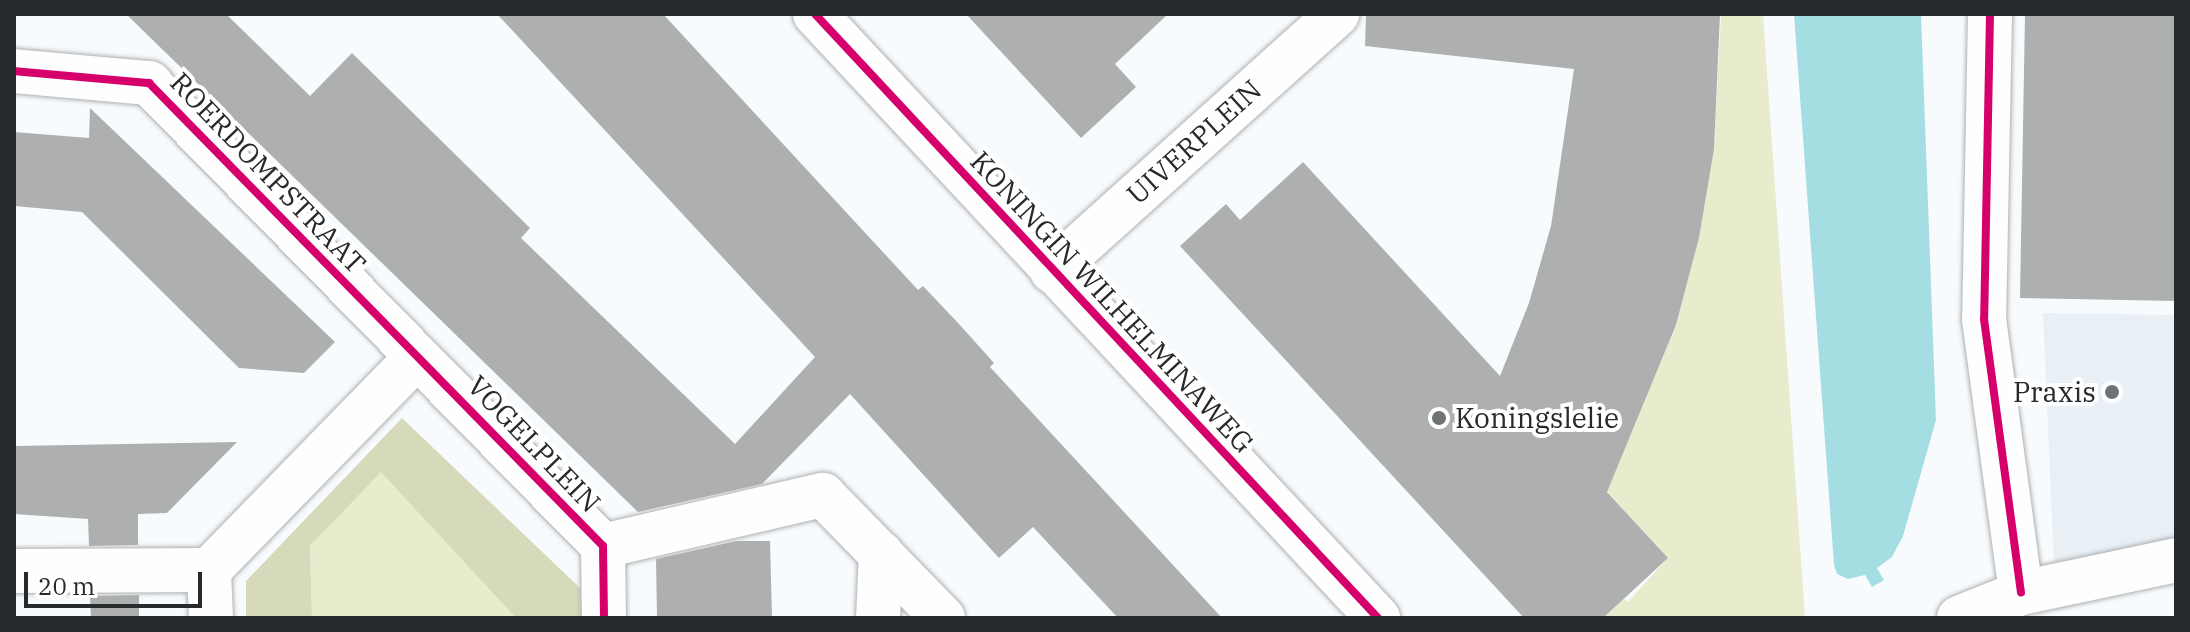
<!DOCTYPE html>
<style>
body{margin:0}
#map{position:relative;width:2190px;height:632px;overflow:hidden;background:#f8fbfd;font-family:"IBM Plex Serif",serif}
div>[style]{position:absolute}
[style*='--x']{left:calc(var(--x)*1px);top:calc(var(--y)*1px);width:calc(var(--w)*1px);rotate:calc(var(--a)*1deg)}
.built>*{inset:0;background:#e8eff5}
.green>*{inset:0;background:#e8ebcc}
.forest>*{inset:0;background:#d6d9ba}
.water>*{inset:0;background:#a5dee2}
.building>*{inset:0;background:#aeafaf}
.roads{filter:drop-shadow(0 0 2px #aeb0b2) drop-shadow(0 0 2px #aeb0b2)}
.minor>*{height:44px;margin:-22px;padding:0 22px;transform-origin:22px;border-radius:22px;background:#fefeff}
.major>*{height:44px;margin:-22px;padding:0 22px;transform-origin:22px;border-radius:22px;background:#fefeff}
.cycleway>*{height:8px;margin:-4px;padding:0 4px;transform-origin:4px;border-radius:4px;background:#d6006c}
.dots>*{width:22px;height:22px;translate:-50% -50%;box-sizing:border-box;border:4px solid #fff;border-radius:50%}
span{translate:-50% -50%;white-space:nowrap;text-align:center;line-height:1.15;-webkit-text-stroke:8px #fff;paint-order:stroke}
.street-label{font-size:28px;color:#272a2c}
.poi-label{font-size:28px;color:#272a2c}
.right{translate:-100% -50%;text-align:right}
.left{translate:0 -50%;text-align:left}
.frame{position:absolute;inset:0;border:16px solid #272a2c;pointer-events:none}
.scale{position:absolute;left:24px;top:572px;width:178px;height:36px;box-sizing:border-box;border:4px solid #272a2c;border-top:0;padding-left:10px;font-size:24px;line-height:28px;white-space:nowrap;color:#272a2c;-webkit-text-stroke:6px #fff;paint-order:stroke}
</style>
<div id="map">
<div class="built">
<i style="clip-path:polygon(2043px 313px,2176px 315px,2176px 578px,2056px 610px)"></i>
</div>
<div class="green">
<i style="clip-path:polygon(1721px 14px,1763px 14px,1805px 618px,1603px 618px,1624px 599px,1628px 602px,1668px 558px,1607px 491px,1676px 326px,1699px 238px,1714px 149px)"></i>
<i style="clip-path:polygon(381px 471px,516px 618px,312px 618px,310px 546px)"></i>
</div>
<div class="forest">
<i style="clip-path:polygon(402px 418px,580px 588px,581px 618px,516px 618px,381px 472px,310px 546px,312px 618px,246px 618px,246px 581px)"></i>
</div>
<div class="water">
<i style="clip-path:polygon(1794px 14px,1921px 14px,1936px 420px,1903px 536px,1892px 557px,1877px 568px,1884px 580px,1872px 587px,1865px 575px,1848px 579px,1837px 574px,1834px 565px)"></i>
</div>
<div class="building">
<i style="clip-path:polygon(126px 14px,226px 14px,310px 96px,352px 53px,530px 228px,521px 238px,735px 444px,815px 357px,497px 14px,663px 14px,918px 290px,923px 286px,959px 324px,994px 363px,990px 367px,1222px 618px,1118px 618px,1033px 527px,999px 558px,850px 394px,762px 484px,638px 512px)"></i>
<i style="clip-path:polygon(966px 14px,1168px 14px,1115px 64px,1136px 87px,1081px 138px)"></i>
<i style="clip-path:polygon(1366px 14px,1720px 14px,1714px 149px,1699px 238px,1676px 325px,1607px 492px,1668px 558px,1603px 618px,1524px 618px,1180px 246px,1226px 204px,1240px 220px,1303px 162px,1500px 376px,1529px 303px,1551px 226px,1574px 69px,1365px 46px)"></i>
<i style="clip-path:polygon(2025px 14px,2176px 14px,2176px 301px,2020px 298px)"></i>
<i style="clip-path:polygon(90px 108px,335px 342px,304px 373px,239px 368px,82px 212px,14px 206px,14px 132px,89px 138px)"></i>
<i style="clip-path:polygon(237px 442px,167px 513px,138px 514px,138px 545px,89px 546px,88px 519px,14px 514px,14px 446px)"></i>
<i style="clip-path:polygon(736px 541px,770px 541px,772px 618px,657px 618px,656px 559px)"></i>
<i style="clip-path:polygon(139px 595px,139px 618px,91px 618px,90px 596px)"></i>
</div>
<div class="roads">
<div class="minor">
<i style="--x:1990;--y:14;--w:305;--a:91.1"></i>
<i style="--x:1984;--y:319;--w:276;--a:82.3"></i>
<i style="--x:14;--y:71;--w:136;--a:5.1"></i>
<i style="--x:149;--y:83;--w:648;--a:45.56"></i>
<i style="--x:603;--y:546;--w:72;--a:89.2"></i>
<i style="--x:1052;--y:271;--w:384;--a:-42"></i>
<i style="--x:603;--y:546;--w:226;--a:-13.1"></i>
<i style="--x:823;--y:495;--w:172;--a:45.7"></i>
<i style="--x:14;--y:571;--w:195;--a:-0.3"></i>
<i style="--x:211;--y:618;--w:48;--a:-92.4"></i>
<i style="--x:209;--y:570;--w:298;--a:-45.7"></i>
<i style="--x:878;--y:618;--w:65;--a:-87.4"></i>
<i style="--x:1959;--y:618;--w:67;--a:-22"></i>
<i style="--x:2021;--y:593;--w:158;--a:-12"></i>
</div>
<div class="major">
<i style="--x:815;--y:14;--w:826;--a:47.01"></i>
</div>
</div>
<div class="cycleway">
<i style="--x:815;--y:14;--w:826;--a:47.01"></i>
<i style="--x:1990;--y:14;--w:305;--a:91.1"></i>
<i style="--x:1984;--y:319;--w:276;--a:82.3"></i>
<i style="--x:14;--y:71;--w:136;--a:5.1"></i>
<i style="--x:149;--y:83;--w:648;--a:45.56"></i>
<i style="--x:603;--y:546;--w:72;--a:89.2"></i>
</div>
<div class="dots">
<i style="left:2112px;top:392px;background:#707375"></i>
<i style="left:1439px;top:418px;background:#707375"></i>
</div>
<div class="street-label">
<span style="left:1194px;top:142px;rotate:-42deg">UIVERPLEIN</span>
<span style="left:268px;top:173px;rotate:46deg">ROERDOMPSTRAAT</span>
<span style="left:1112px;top:302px;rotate:47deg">KONINGIN WILHELMINAWEG</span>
<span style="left:534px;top:444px;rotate:46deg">VOGELPLEIN</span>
</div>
<div class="poi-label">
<span class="right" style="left:2096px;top:392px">Praxis</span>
<span class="left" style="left:1455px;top:418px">Koningslelie</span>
</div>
<div class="frame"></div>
<div class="scale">20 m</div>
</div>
